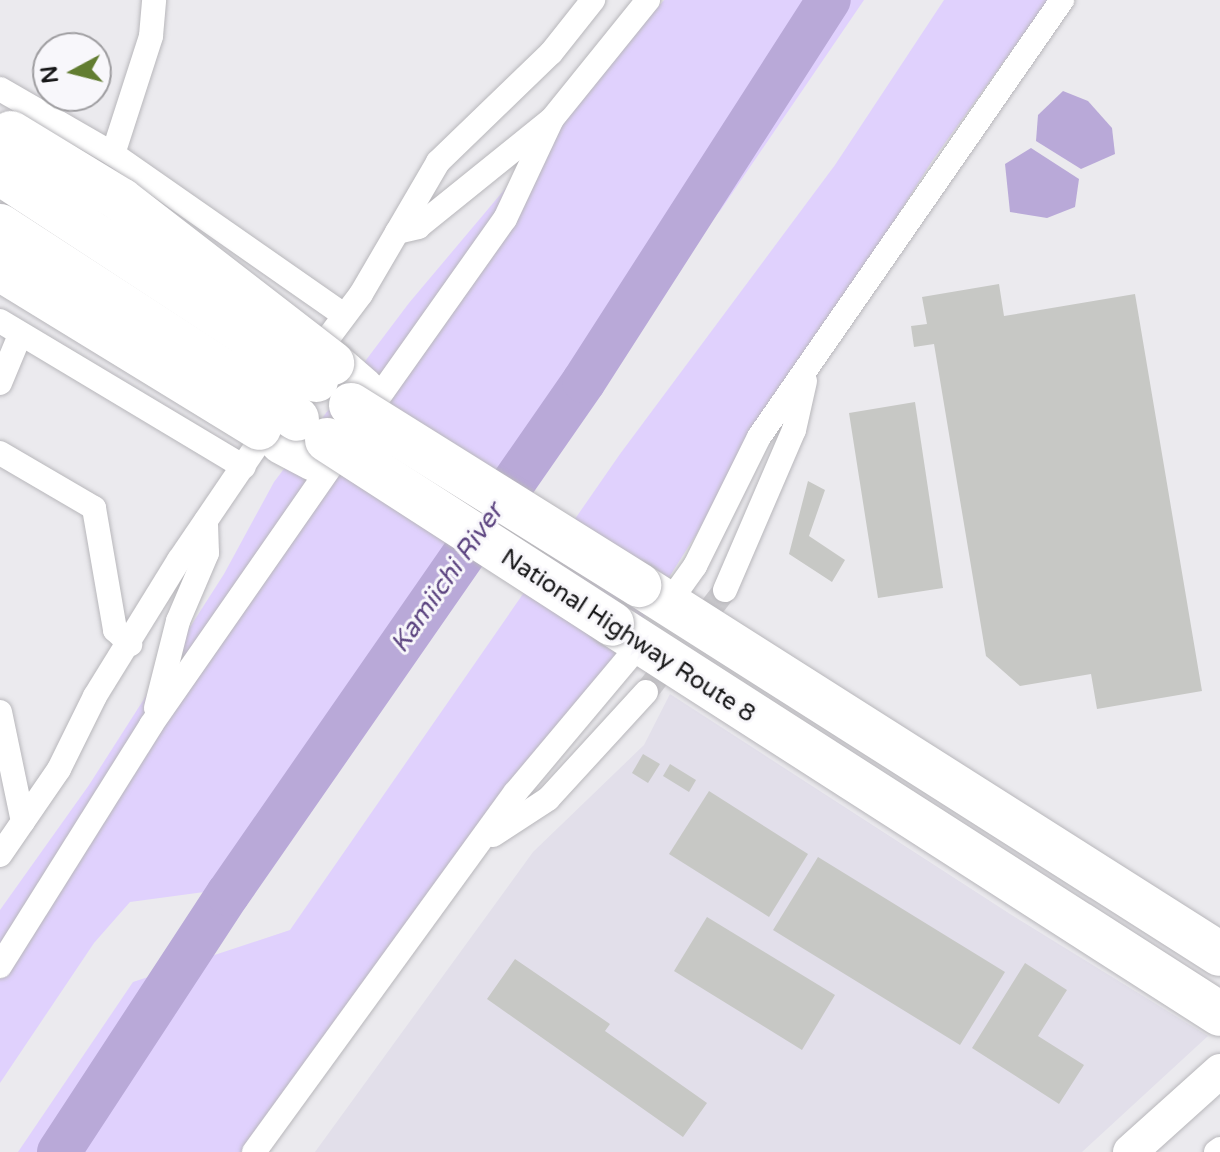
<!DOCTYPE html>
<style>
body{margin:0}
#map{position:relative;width:1220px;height:1152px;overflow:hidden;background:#ebeaee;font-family:"Varela Round",sans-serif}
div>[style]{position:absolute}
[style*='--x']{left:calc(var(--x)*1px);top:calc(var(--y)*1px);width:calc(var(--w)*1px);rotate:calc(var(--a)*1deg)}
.built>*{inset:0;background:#e2dfea}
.green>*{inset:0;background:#e0d1fd}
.water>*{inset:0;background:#b9a9d8}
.river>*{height:44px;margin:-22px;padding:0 22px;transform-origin:22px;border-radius:22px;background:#b9a9d8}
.building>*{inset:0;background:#c7c8c5}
.street-tunnel>*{height:24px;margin-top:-12px;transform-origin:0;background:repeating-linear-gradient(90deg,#cbcace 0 24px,transparent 0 36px)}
.roads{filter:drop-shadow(0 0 2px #b8b7bb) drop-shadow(0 0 2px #b8b7bb)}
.street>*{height:24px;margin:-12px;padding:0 12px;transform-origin:12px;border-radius:12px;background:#fff}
.secondary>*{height:34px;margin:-17px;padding:0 17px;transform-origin:17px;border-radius:17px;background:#fff}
.highway>*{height:44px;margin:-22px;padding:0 22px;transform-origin:22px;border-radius:22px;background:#fff}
.bridges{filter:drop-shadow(0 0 2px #b8b7bb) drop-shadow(0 0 2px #b8b7bb)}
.highway-bridge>*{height:44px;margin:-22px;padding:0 22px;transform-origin:22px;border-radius:22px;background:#fff}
span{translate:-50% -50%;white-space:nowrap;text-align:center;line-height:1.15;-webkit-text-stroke:6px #f8f7fb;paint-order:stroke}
.street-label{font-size:24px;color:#171718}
.water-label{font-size:26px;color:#5d4581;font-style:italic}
.north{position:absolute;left:32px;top:32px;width:80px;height:80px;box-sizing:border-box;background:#f8f7fb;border:2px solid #9e9da0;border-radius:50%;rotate:263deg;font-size:22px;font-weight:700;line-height:32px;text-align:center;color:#171718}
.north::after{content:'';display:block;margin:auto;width:28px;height:36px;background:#627d31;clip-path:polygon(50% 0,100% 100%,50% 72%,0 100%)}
</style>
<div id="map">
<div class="built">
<i style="clip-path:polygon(670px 694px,1010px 914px,1208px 1036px,1082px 1152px,315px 1152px,533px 852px,644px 745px)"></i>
</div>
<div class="green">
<i style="clip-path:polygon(664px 0,864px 0,720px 211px,548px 395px,440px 607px,219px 890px,130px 902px,94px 943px,0 1083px,0 910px,89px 785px,224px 574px,274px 482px,409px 303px)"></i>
<i style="clip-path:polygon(944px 0,1048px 0,932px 161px,608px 674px,241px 1152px,18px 1152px,133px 982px,290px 930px,620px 454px,835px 165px)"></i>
</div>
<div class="water">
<i style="clip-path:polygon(1063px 91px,1088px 101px,1112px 128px,1115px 154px,1081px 169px,1036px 141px,1038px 115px)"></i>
<i style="clip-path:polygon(1031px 148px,1079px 179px,1075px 207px,1047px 218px,1010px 212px,1005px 164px)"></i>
</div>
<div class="river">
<i style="--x:59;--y:1152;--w:308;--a:-56.8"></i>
<i style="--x:228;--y:894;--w:624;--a:-55.24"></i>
<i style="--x:584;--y:381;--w:453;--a:-57.3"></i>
</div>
<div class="building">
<i style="clip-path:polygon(999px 284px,1004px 316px,1135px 294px,1202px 691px,1097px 709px,1091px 674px,1020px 686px,986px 656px,934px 344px,914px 347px,911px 326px,927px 324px,922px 297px)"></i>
<i style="clip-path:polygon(915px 402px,943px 588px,878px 598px,849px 413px)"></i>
<i style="clip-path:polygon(808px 481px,825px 490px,809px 536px,845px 560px,832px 582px,789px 554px)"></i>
<i style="clip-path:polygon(643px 754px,660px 764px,648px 783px,632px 773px)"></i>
<i style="clip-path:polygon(670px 764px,696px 780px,689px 792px,663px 776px)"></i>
<i style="clip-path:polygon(709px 791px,808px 854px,769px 917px,669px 854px)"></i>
<i style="clip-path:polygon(818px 857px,1005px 972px,960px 1045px,773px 930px)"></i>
<i style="clip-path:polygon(707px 917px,835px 995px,802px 1050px,674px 971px)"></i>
<i style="clip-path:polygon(515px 959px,610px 1024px,605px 1031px,707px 1103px,683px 1137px,487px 999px)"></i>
<i style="clip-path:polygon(1025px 963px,1067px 990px,1038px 1036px,1084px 1065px,1059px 1104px,972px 1048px)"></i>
</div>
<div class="street-tunnel">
<i style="--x:646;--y:692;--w:129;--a:-52.2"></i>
</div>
<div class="roads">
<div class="street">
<i style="--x:0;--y:89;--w:130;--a:29.9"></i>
<i style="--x:113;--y:154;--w:279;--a:34.9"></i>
<i style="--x:113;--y:154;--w:124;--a:-72.1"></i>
<i style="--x:151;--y:36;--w:36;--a:-85"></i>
<i style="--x:397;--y:232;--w:22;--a:-13"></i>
<i style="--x:418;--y:227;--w:172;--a:-38.9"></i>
<i style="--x:552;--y:119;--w:153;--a:-51.1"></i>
<i style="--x:0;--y:321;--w:284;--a:30.9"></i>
<i style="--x:313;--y:358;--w:80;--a:-53.1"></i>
<i style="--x:361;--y:294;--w:153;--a:-59.7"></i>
<i style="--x:438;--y:162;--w:157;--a:-44"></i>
<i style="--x:551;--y:53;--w:68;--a:-51.6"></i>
<i style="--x:0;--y:383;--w:52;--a:-67.4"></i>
<i style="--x:366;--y:415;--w:240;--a:-54.7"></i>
<i style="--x:505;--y:219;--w:110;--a:-64.8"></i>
<i style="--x:0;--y:453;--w:109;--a:30.3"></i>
<i style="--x:94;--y:508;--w:124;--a:80.2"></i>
<i style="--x:115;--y:630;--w:21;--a:43"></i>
<i style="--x:725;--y:590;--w:174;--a:-66.7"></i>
<i style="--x:794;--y:430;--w:50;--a:-77.3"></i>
<i style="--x:670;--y:601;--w:43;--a:-54.5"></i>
<i style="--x:695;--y:566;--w:144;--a:-63.6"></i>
<i style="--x:759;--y:437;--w:532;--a:-55.26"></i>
<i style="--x:156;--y:708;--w:90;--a:-75.8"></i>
<i style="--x:178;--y:621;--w:74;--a:-66.9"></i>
<i style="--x:207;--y:553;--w:32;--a:-92"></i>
<i style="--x:0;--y:712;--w:112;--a:78.2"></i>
<i style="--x:493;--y:835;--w:66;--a:-33.2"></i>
<i style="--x:548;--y:799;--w:145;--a:-47.5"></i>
<i style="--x:0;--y:855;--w:104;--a:-55.5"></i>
<i style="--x:59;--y:769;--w:81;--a:-63.7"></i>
<i style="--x:95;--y:696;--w:160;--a:-58.3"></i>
<i style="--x:179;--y:560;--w:166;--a:-55.8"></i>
<i style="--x:0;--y:966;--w:284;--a:-57.9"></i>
<i style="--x:151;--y:725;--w:333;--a:-55.2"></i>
<i style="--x:254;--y:1152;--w:444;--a:-54"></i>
<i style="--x:515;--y:793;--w:194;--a:-50"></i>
<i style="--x:1216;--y:1152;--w:5;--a:-37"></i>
</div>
<div class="secondary">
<i style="--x:1130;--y:1152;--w:121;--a:-42"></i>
</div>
<div class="highway">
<i style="--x:332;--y:363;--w:40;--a:41"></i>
<i style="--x:282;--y:442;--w:36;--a:28"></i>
<i style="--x:639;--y:585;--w:688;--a:32.42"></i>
<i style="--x:612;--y:624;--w:722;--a:32.68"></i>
</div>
</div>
<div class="bridges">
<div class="highway-bridge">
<i style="--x:11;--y:133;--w:129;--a:31.3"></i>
<i style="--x:121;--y:200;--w:267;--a:37.7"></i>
<i style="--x:0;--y:173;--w:378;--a:33.2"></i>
<i style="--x:0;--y:226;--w:354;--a:33"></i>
<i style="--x:0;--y:269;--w:304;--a:31.5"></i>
<i style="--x:351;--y:405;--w:340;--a:32"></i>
<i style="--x:327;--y:440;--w:339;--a:32.8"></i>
</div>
</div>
<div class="street-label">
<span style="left:628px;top:636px;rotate:33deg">National Highway Route 8</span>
</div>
<div class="water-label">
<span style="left:447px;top:578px;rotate:-55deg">Kamiichi River</span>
</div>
<div class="north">N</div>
</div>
